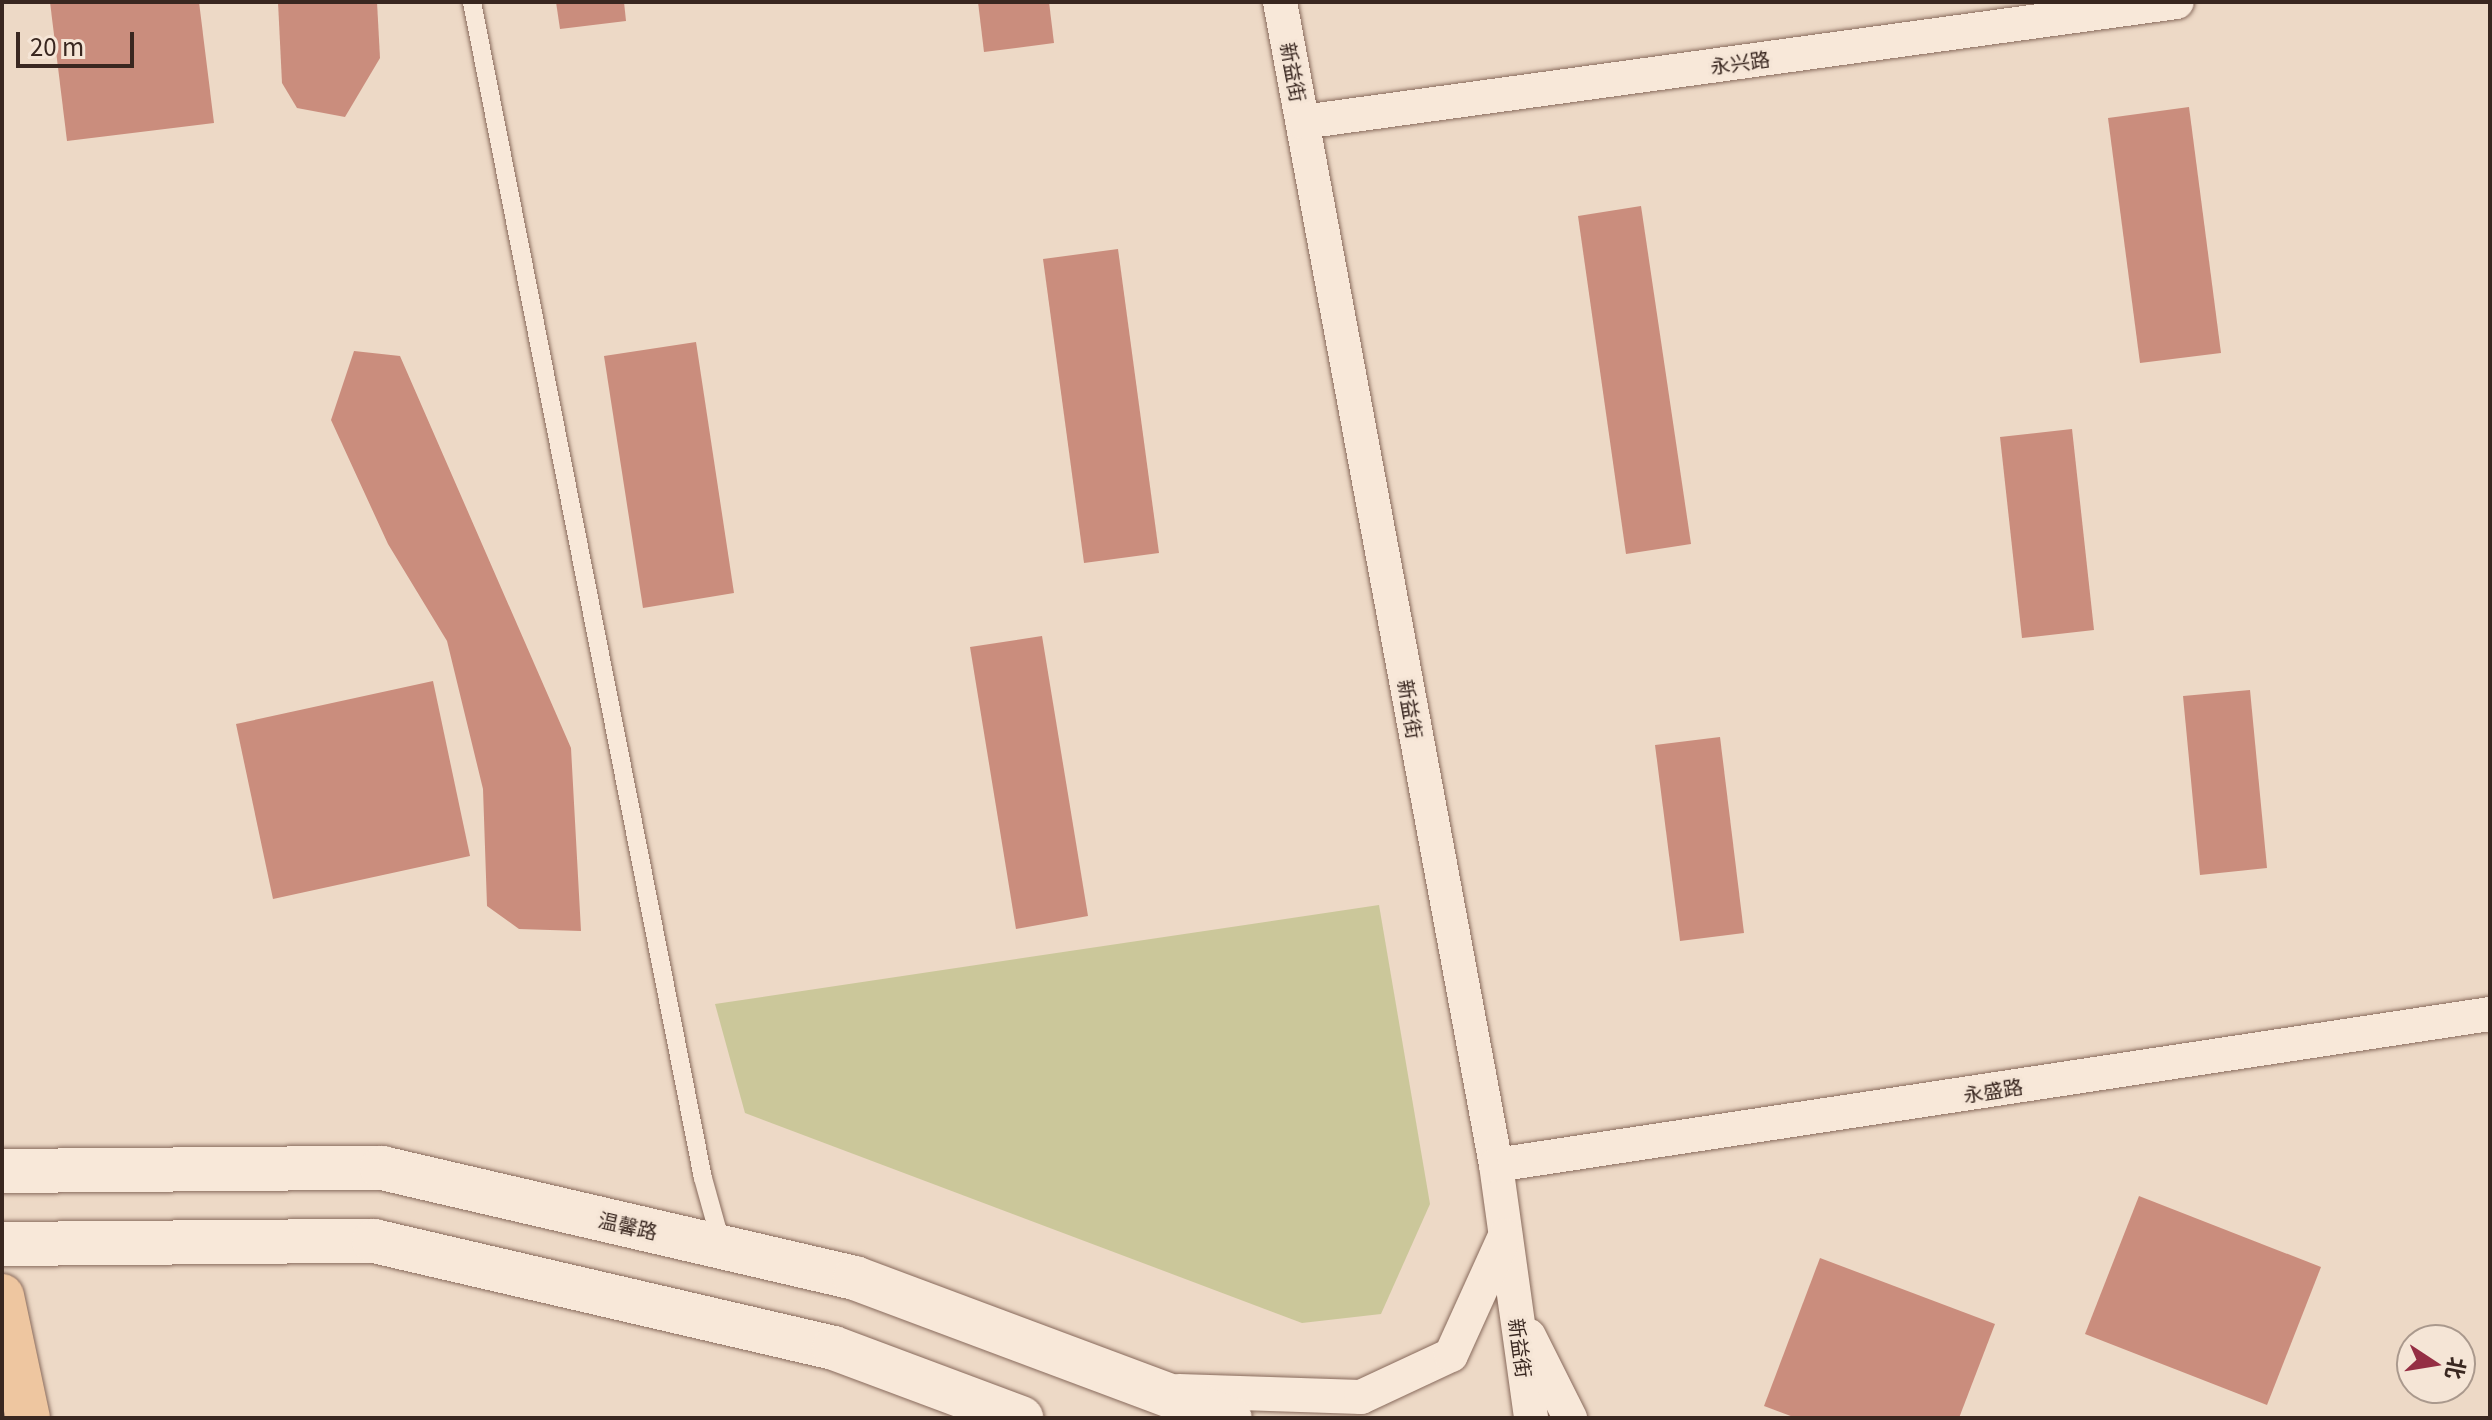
<!DOCTYPE html>
<meta charset="utf-8">
<style>
body{margin:0}
#map{position:relative;width:2492px;height:1420px;overflow:hidden;background:#edd9c6;font-family:Georgia,"Noto Sans SC",serif}
div>[style]{position:absolute}
[style*='--x']{left:calc(var(--x)*1px);top:calc(var(--y)*1px);width:calc(var(--w)*1px);rotate:calc(var(--a)*1deg)}
.green>*{inset:0;background:#cbc79a}
.building>*{inset:0;background:#ca8d7d}
.roads{filter:drop-shadow(0 0 2px #886a5c) drop-shadow(0 0 2px #886a5c)}
.service>*{height:18px;margin:-9px;padding:0 9px;transform-origin:9px;border-radius:9px;background:#f8e8d9}
.minor>*{height:34px;margin:-17px;padding:0 17px;transform-origin:17px;border-radius:17px;background:#f8e8d9}
.secondary>*{height:44px;margin:-22px;padding:0 22px;transform-origin:22px;border-radius:22px;background:#f8e8d9}
.primary>*{height:44px;margin:-22px;padding:0 22px;transform-origin:22px;border-radius:22px;background:#eec6a0}
span{translate:-50% -50%;white-space:nowrap;text-align:center;line-height:1.15;-webkit-text-stroke:6px #f5e5d6;paint-order:stroke}
.street-label{font-size:20px;color:#392720}
.frame{position:absolute;inset:0;border:4px solid #392720;pointer-events:none}
.north{position:absolute;left:2396px;top:1324px;width:80px;height:80px;box-sizing:border-box;background:#f5e5d6;border:2px solid #aa998d;border-radius:50%;rotate:102deg;font-size:22px;font-weight:700;line-height:32px;text-align:center;color:#392720}
.north::after{content:'';display:block;margin:auto;width:28px;height:36px;background:#952e44;clip-path:polygon(50% 0,100% 100%,50% 72%,0 100%)}
.scale{position:absolute;left:16px;top:32px;width:118px;height:36px;box-sizing:border-box;border:4px solid #392720;border-top:0;padding-left:10px;font-size:24px;line-height:28px;white-space:nowrap;color:#392720;-webkit-text-stroke:6px #f5e5d6;paint-order:stroke}
</style>
<div id="map">
<div class="green">
<i style="clip-path:polygon(1379px 905px,1430px 1204px,1381px 1314px,1302px 1323px,745px 1113px,715px 1004px)"></i>
</div>
<div class="building">
<i style="clip-path:polygon(50px 2px,199px 2px,214px 123px,67px 141px)"></i>
<i style="clip-path:polygon(278px 2px,377px 2px,380px 58px,345px 117px,297px 108px,282px 83px)"></i>
<i style="clip-path:polygon(556px 2px,624px 2px,626px 21px,560px 29px)"></i>
<i style="clip-path:polygon(978px 2px,1049px 2px,1054px 43px,984px 52px)"></i>
<i style="clip-path:polygon(2189px 107px,2221px 353px,2140px 363px,2108px 118px)"></i>
<i style="clip-path:polygon(1641px 206px,1691px 544px,1626px 554px,1578px 216px)"></i>
<i style="clip-path:polygon(1118px 249px,1159px 553px,1084px 563px,1043px 259px)"></i>
<i style="clip-path:polygon(696px 342px,734px 593px,643px 608px,604px 356px)"></i>
<i style="clip-path:polygon(354px 351px,400px 356px,571px 748px,581px 931px,519px 929px,487px 906px,483px 789px,447px 641px,388px 544px,331px 420px)"></i>
<i style="clip-path:polygon(2072px 429px,2094px 630px,2022px 638px,2000px 437px)"></i>
<i style="clip-path:polygon(1042px 636px,1088px 916px,1016px 929px,970px 647px)"></i>
<i style="clip-path:polygon(433px 681px,470px 856px,273px 899px,236px 724px)"></i>
<i style="clip-path:polygon(2250px 690px,2267px 868px,2200px 875px,2183px 696px)"></i>
<i style="clip-path:polygon(1720px 737px,1744px 933px,1680px 941px,1655px 745px)"></i>
<i style="clip-path:polygon(2139px 1196px,2321px 1267px,2267px 1405px,2085px 1334px)"></i>
<i style="clip-path:polygon(1820px 1258px,1995px 1324px,1959px 1418px,1796px 1418px,1764px 1406px)"></i>
</div>
<div class="roads">
<div class="service">
<i style="--x:472;--y:2;--w:1198;--a:78.89"></i>
<i style="--x:703;--y:1178;--w:71;--a:74.4"></i>
</div>
<div class="minor">
<i style="--x:1280;--y:2;--w:1183;--a:79.48"></i>
<i style="--x:1496;--y:1165;--w:255;--a:82.1"></i>
<i style="--x:1303;--y:122;--w:882;--a:-7.82"></i>
<i style="--x:1496;--y:1165;--w:1005;--a:-8.64"></i>
<i style="--x:1529;--y:1336;--w:92;--a:63.4"></i>
<i style="--x:1179;--y:1391;--w:182;--a:1.9"></i>
<i style="--x:1361;--y:1397;--w:99;--a:-25"></i>
<i style="--x:1451;--y:1355;--w:131;--a:-65.6"></i>
</div>
<div class="secondary">
<i style="--x:2;--y:1171;--w:380;--a:-0.5"></i>
<i style="--x:382;--y:1168;--w:486;--a:13.1"></i>
<i style="--x:855;--y:1278;--w:400;--a:20.5"></i>
<i style="--x:2;--y:1244;--w:372;--a:-0.5"></i>
<i style="--x:374;--y:1241;--w:472;--a:13.1"></i>
<i style="--x:834;--y:1348;--w:200;--a:20.5"></i>
</div>
<div class="primary">
<i style="--x:2;--y:1296;--w:125;--a:78"></i>
</div>
</div>
<div class="street-label">
<span style="left:1740px;top:62px;rotate:-8deg">永兴路</span>
<span style="left:1294px;top:72px;rotate:79deg">新益街</span>
<span style="left:1411px;top:709px;rotate:80deg">新益街</span>
<span style="left:1993px;top:1090px;rotate:-9deg">永盛路</span>
<span style="left:628px;top:1225px;rotate:13deg">温馨路</span>
<span style="left:1521px;top:1348px;rotate:82deg">新益街</span>
</div>
<div class="frame"></div>
<div class="north">北</div>
<div class="scale">20 m</div>
</div>
